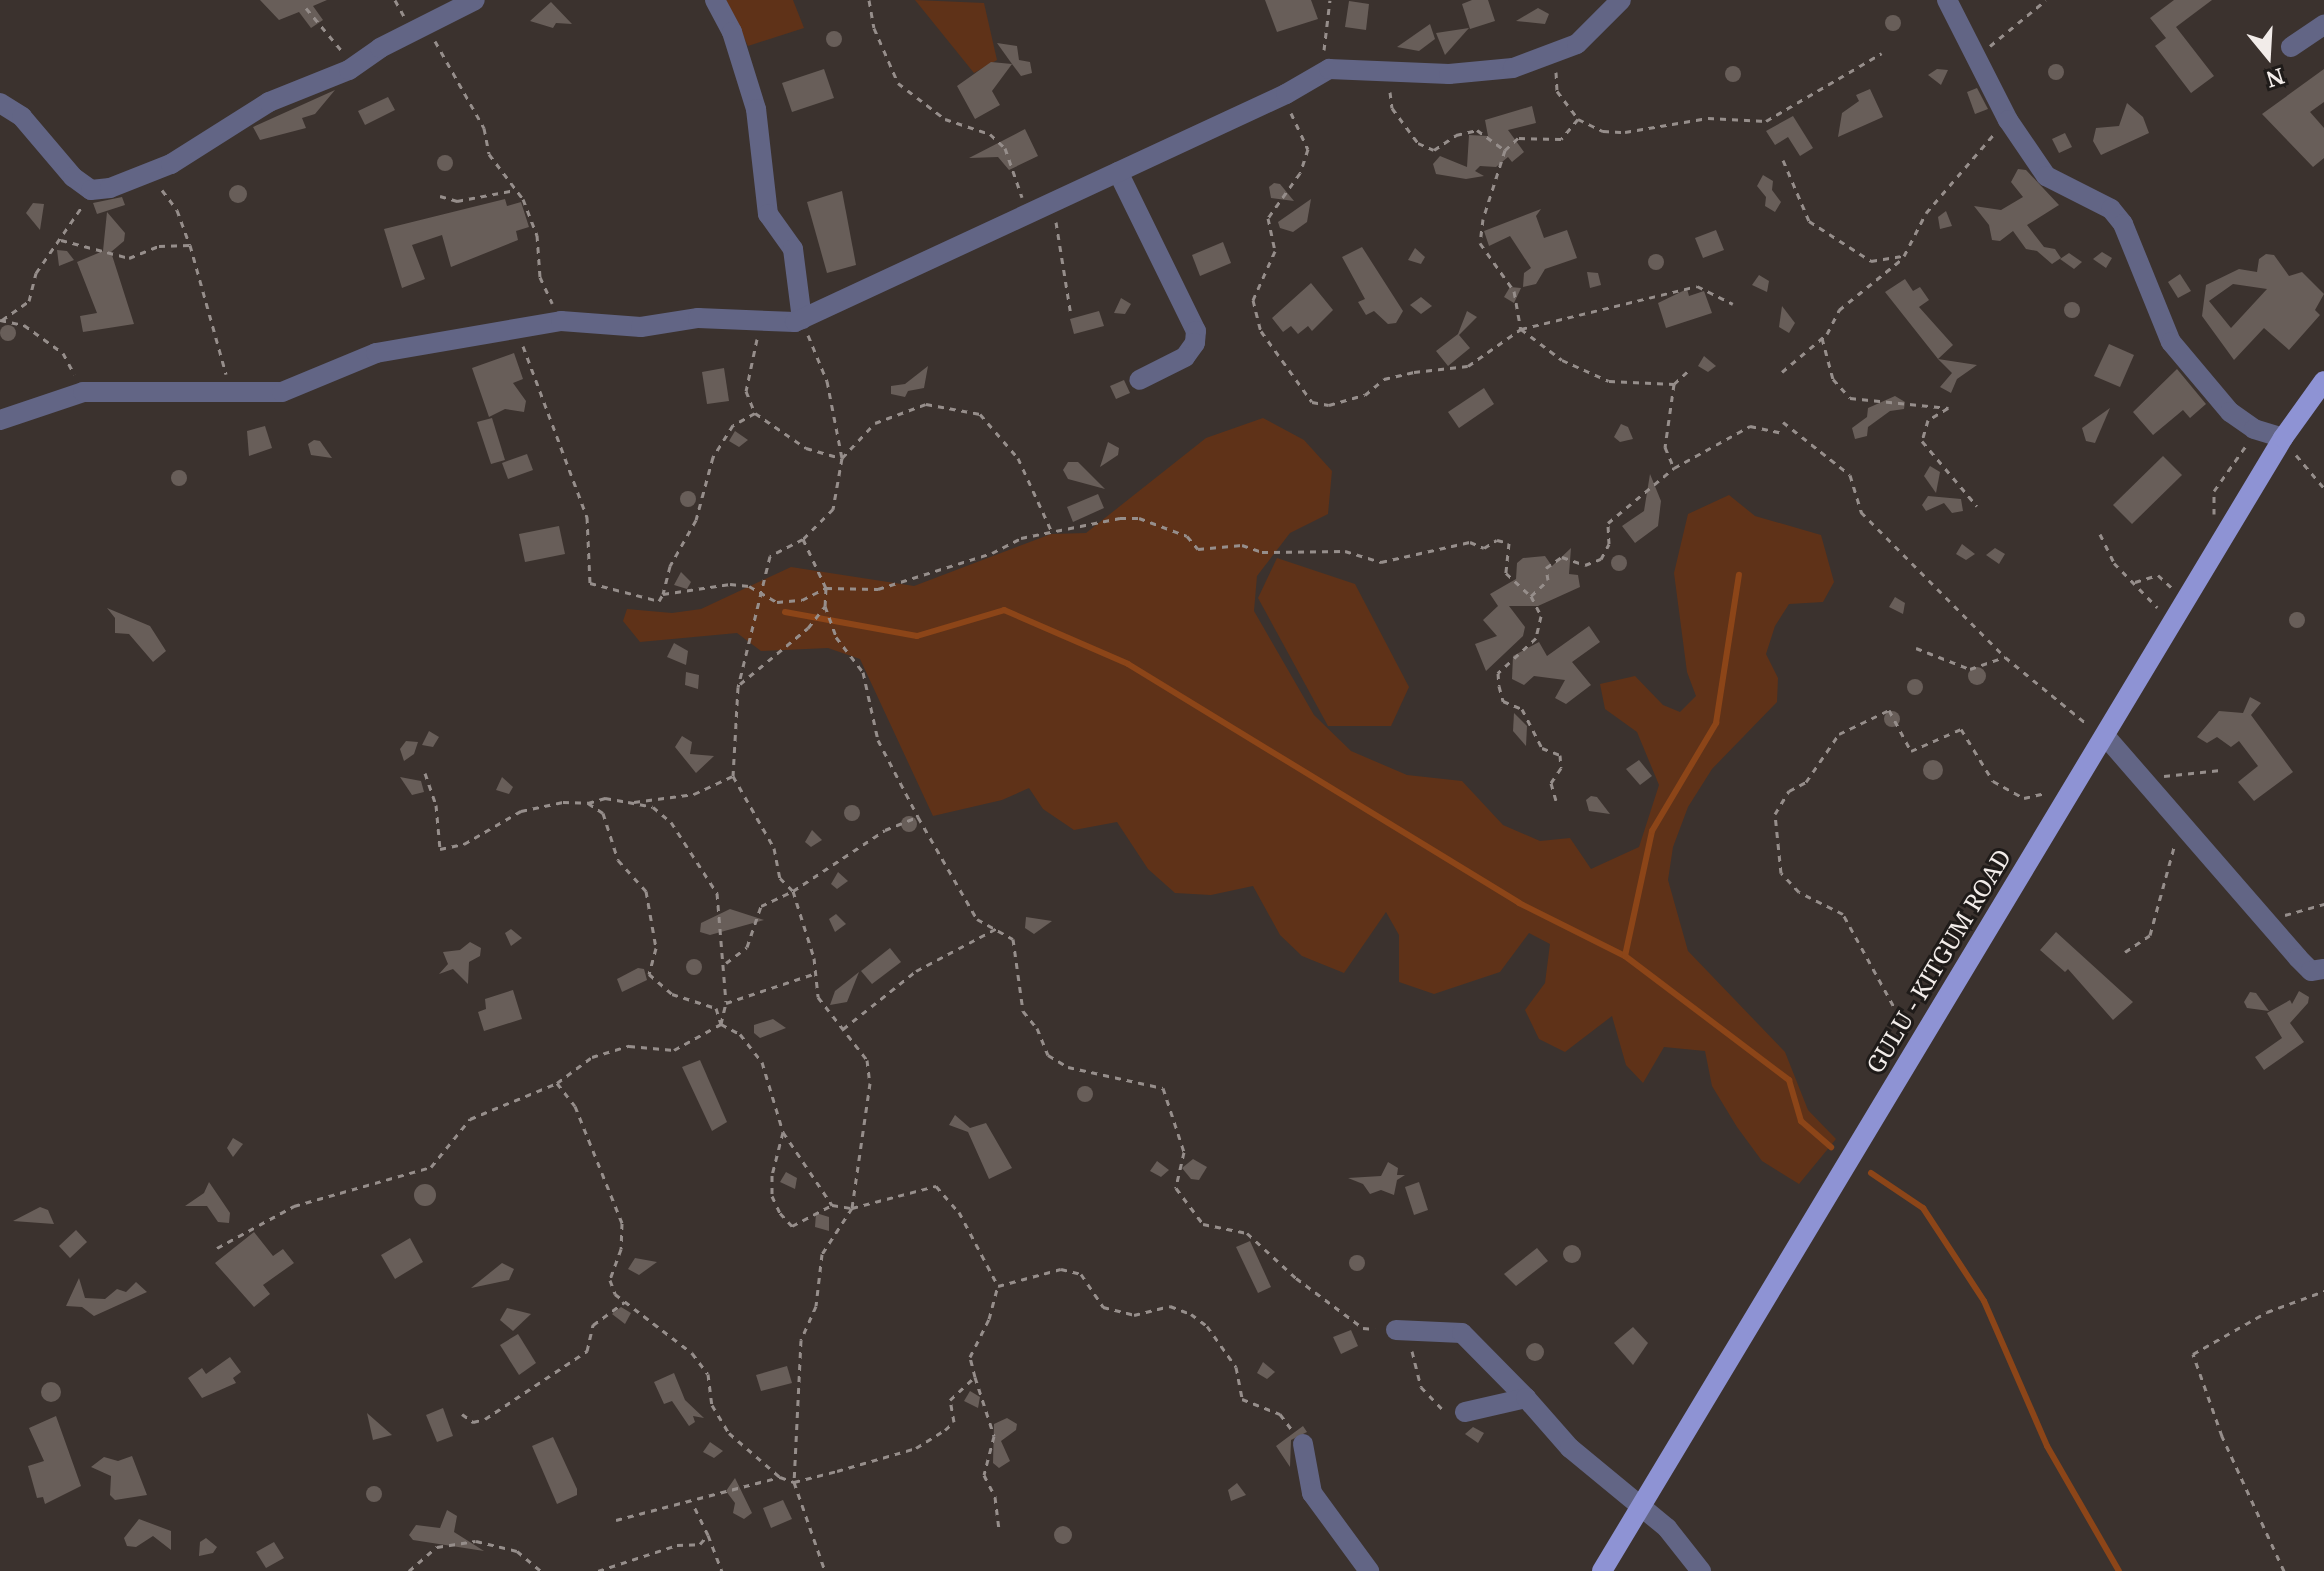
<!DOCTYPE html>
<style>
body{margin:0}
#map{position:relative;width:2324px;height:1571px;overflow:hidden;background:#3b322e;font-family:"Noto Serif",serif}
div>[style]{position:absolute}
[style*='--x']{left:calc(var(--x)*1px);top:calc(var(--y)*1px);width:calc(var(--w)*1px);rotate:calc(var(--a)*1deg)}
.green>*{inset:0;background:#5f3218}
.stream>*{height:6px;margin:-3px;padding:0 3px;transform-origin:3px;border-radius:3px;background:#8c4518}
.building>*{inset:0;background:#685e59}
.round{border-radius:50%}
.path>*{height:3px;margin-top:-1.5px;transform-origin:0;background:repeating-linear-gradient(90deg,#968e8b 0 6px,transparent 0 12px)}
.street>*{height:20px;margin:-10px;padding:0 10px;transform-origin:10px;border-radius:10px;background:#626585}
.primary>*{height:20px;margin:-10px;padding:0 10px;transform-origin:10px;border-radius:10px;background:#8e93d4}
span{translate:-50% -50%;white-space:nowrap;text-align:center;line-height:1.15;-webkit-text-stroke:6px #1f1b19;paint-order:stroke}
.street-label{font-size:24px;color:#f2ece9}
.north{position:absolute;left:2228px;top:16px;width:80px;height:80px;-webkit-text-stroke:6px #1f1b19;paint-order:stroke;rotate:162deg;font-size:22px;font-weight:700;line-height:32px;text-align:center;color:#f2ece9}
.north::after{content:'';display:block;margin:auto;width:28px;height:36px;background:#f2ece9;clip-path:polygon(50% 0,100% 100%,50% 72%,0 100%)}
</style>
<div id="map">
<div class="green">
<i style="clip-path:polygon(726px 0,793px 0,804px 28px,748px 46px)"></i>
<i style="clip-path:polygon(915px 0,984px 3px,997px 60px,974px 73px)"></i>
<i style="clip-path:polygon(1263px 418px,1304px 440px,1332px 471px,1328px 514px,1290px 533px,1257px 576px,1254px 611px,1314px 715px,1351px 751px,1407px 775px,1462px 781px,1503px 825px,1540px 841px,1570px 838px,1591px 869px,1639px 847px,1659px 785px,1637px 732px,1605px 709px,1600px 684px,1635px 676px,1663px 705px,1680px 712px,1696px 696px,1687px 672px,1674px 573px,1688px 514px,1729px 495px,1755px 516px,1821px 535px,1834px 582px,1823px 602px,1789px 604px,1775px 626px,1766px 654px,1778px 678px,1777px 702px,1712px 769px,1688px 807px,1673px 847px,1668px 880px,1688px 951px,1785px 1052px,1808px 1110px,1836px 1139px,1799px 1184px,1762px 1161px,1737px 1127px,1712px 1086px,1705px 1051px,1664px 1047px,1643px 1083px,1626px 1065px,1612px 1016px,1565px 1052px,1539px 1039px,1525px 1010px,1545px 983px,1550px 944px,1529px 933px,1500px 972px,1434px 994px,1399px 982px,1399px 935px,1386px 912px,1344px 973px,1302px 956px,1280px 935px,1253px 886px,1211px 895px,1175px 893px,1148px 869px,1117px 822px,1074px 830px,1043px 809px,1029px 788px,1002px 800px,933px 816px,860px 659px,828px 648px,761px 651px,737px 633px,640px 642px,623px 621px,627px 609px,672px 613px,701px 609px,791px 567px,914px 586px,1051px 534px,1086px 533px,1206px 438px)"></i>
<i style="clip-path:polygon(1277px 558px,1355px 584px,1409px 687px,1391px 726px,1328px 726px,1258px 598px)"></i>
</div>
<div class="stream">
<i style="--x:785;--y:612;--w:134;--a:10.3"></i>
<i style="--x:917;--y:636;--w:91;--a:-16.6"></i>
<i style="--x:1004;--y:610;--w:135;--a:23.5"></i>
<i style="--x:1128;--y:664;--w:458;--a:31.4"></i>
<i style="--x:1519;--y:903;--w:119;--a:26.6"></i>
<i style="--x:1625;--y:956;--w:206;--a:37.1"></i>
<i style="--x:1789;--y:1080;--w:43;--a:73.7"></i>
<i style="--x:1801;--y:1121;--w:40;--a:41"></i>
<i style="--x:1625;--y:956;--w:128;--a:-77.8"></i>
<i style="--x:1652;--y:831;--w:126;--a:-59.3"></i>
<i style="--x:1716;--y:723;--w:150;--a:-81.2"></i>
<i style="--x:1871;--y:1173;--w:63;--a:33.9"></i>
<i style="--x:1923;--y:1208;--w:111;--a:56.7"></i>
<i style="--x:1984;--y:1301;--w:158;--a:66.5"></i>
<i style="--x:2047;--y:1446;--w:144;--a:60.1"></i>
</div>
<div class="building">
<i style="clip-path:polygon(260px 0,327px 0,313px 6px,323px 20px,311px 28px,299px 12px,279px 20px)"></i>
<i style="clip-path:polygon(1265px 0,1311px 0,1318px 19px,1277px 32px)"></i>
<i style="clip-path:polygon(1472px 0,1488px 0,1495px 21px,1470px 29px,1462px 4px)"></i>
<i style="clip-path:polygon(2174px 0,2212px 0,2176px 27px,2214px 76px,2191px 93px,2155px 46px,2166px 38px,2150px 18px)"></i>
<i style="clip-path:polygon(1349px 1px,1369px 4px,1366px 30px,1345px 27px)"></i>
<i style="clip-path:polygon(551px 2px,572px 24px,556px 23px,553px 28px,530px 21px)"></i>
<i style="clip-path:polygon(1538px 8px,1549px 14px,1545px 24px,1516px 21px)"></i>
<i class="round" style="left:1885px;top:15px;width:16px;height:16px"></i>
<i style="clip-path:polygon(1430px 24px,1435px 39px,1419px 51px,1397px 47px)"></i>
<i style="clip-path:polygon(1469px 28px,1445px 55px,1436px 33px)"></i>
<i class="round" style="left:826px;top:31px;width:16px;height:16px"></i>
<i style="clip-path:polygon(997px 43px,1017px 46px,1019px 60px,1030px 62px,1032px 73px,1021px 76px,1012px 64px,992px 91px,1000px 105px,975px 119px,957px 86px,991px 62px,1012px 64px)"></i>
<i class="round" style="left:2048px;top:64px;width:16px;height:16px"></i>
<i class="round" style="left:1725px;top:66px;width:16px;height:16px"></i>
<i style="clip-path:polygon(824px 69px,834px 98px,792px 112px,782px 83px)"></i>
<i style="clip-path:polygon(1937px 69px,1948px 70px,1941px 85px,1928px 75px)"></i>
<i style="clip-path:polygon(2324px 69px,2324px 102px,2310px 112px,2324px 128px,2324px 158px,2313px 167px,2262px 114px)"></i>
<i style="clip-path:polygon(1977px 88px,1988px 109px,1975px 114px,1967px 92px)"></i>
<i style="clip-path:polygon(1870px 89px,1883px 117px,1838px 137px,1842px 113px,1859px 101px,1856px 95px)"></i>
<i style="clip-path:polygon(335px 90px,315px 114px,302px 118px,306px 128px,260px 140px,253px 127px)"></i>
<i style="clip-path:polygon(388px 97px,395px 110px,365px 125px,358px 111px)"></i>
<i style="clip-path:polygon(2127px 103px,2143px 117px,2149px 133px,2101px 155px,2093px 141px,2096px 128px,2119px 126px)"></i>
<i style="clip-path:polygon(1532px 106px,1536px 123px,1508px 130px,1524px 152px,1512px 162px,1508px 157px,1496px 167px,1480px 166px,1475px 171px,1484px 176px,1466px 179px,1436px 174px,1433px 164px,1440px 156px,1467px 167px,1469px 135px,1488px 136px,1485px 120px)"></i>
<i style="clip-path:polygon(1793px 116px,1813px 148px,1800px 156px,1788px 137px,1775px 145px,1766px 131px)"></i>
<i style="clip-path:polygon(1025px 129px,1038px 156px,1009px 170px,998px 157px,969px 158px)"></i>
<i style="clip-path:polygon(2065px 133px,2072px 147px,2059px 153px,2052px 139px)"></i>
<i class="round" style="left:437px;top:155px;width:16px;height:16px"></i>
<i style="clip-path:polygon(2018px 169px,2026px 170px,2059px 205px,2027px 225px,2044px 247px,2055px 249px,2061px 258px,2052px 264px,2037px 251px,2026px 249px,2013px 231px,2000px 241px,1992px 240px,1989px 225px,1974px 206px,2001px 210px,2023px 197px,2011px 182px)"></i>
<i style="clip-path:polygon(1763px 175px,1773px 181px,1772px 190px,1781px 202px,1775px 212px,1765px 206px,1766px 197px,1757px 186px)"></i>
<i style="clip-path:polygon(1274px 183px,1280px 184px,1294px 201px,1271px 198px,1269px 187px)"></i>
<i class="round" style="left:229px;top:185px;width:18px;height:18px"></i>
<i style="clip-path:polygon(842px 191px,856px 265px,827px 273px,807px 202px)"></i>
<i style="clip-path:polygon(122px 197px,125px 205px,97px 214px,93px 203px)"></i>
<i style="clip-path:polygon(505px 199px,507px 206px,521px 202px,529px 227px,516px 231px,518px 240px,451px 267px,442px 235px,412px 245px,425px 279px,402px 288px,384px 229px)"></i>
<i style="clip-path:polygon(1311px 199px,1307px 222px,1293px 232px,1280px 228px,1278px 222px)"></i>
<i style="clip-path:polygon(33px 203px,44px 204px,40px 230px,26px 213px)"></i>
<i style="clip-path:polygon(1541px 209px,1536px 216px,1544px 238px,1567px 230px,1577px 258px,1545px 269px,1536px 284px,1523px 287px,1524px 273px,1531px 268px,1510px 236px,1489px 246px,1484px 231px)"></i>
<i style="clip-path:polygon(1946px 211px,1952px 226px,1940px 229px,1938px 217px)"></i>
<i style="clip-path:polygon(107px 212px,125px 233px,124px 241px,111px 252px,134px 324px,83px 332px,80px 316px,97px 313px,77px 262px,103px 251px)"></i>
<i style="clip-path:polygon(1716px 230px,1724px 250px,1703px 258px,1695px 238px)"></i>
<i style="clip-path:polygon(1223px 242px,1231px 263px,1200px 276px,1192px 255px)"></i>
<i style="clip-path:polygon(1362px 247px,1403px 311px,1396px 323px,1388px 324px,1374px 311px,1366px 315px,1358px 302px,1365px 299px,1342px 257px)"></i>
<i style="clip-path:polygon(1415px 248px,1425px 257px,1421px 264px,1408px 260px)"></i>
<i style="clip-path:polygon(57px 250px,67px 251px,74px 260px,59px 266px)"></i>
<i style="clip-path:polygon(2102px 252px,2112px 258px,2106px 268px,2093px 259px)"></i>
<i style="clip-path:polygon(2069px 253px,2082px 262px,2074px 269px,2060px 259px)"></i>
<i style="clip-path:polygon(evenodd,2266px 254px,2274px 255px,2289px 276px,2302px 272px,2324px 294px,2315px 310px,2320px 315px,2289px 350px,2264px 328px,2234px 360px,2202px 316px,2206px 285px,2239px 269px,2257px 272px,2259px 259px,2266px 254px,2233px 284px,2267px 289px,2231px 328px,2209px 301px,2233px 284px)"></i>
<i class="round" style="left:1648px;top:254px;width:16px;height:16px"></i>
<i style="clip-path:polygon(1587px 272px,1598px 273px,1601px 285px,1590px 288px)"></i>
<i style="clip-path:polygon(2180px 274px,2191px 291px,2178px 298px,2168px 282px)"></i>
<i style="clip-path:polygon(1759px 275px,1769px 281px,1767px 292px,1752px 285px)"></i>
<i style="clip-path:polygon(1905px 279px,1913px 291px,1920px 287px,1929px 300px,1919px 307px,1953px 345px,1938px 359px,1885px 292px)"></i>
<i style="clip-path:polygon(1311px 283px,1333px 310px,1312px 331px,1308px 326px,1298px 334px,1291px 326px,1283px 332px,1272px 318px)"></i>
<i style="clip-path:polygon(1510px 287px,1521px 288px,1514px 303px,1504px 297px)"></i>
<i style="clip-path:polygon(1687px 289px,1689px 296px,1704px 291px,1712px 313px,1666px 328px,1658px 303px)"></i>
<i style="clip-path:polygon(1421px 297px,1432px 306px,1421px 314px,1410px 305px)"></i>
<i style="clip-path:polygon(1121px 298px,1131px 304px,1125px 314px,1114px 313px)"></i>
<i class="round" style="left:2064px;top:302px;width:16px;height:16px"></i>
<i style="clip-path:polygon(1782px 306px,1795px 323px,1789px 333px,1779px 327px)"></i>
<i style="clip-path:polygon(1099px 311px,1104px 326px,1074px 334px,1070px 319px)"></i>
<i style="clip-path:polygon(1467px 311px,1477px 317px,1459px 335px,1470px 348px,1448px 366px,1436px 351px,1458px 334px)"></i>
<i class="round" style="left:0;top:325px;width:16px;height:16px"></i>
<i style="clip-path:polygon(2109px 344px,2134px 355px,2120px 387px,2094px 376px)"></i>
<i style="clip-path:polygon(514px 353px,523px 379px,513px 383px,526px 401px,524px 412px,505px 409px,489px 417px,472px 368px)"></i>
<i style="clip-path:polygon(1704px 356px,1716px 366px,1708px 372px,1698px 366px)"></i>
<i style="clip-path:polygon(1938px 359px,1977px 365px,1957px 379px,1951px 393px,1940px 387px,1952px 373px)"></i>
<i style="clip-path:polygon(928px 366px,924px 388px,908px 391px,905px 397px,891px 394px,891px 386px,905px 384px)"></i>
<i style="clip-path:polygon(724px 368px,729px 401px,707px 404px,702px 372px)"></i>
<i style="clip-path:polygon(2177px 369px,2206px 404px,2190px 418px,2183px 410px,2153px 435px,2133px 412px)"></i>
<i style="clip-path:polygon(1124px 380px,1130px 393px,1116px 399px,1110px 386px)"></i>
<i style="clip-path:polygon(1484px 388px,1494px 404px,1459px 428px,1448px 412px)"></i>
<i style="clip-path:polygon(1895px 396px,1905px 402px,1904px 409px,1890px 411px,1868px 427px,1867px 436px,1855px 439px,1852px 428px,1867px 417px,1868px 408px)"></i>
<i style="clip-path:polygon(2110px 408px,2095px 443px,2086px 441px,2082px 428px)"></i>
<i style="clip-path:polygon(492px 418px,505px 460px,491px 464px,477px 422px)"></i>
<i style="clip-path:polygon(1621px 424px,1628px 427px,1633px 439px,1620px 442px,1614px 437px)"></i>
<i style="clip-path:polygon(265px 426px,272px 448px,249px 456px,247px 431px)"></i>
<i style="clip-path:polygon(735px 431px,748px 440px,739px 447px,729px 441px)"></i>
<i style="clip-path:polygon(314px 440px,320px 441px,332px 458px,311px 455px,308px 444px)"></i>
<i style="clip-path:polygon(1108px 442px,1119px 448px,1118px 455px,1100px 467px)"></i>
<i style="clip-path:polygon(527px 454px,533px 470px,508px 479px,502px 463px)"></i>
<i style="clip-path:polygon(2163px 456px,2182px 475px,2132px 524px,2113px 505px)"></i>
<i style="clip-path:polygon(1068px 462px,1078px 462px,1105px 489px,1068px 479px,1063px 470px)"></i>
<i style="clip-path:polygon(1930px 466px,1940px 472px,1936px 493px,1924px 476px)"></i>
<i class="round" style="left:171px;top:470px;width:16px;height:16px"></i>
<i style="clip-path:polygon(1650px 474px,1661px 501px,1658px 526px,1635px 543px,1622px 526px,1644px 511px)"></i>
<i class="round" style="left:680px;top:491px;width:16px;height:16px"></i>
<i style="clip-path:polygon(1098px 494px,1104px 508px,1073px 522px,1067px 507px)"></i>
<i style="clip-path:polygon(1928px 496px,1961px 499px,1963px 511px,1952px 513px,1944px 503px,1926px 511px,1922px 505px)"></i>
<i style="clip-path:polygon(559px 526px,565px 554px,525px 562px,519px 534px)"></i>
<i style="clip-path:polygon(1962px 544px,1975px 554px,1966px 560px,1956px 554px)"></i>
<i style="clip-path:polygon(1571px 548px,1569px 574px,1578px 575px,1580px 587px,1538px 606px,1509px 606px,1525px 627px,1523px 636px,1486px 671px,1475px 644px,1497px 636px,1483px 620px,1498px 606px,1490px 594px,1516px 579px,1517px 563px,1523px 558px,1545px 556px,1552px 566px)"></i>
<i style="clip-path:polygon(1995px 548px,2005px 554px,1999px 564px,1986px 555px)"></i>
<i class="round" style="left:1611px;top:555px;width:16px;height:16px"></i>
<i style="clip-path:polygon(681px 572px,691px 582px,687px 589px,674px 585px)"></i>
<i style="clip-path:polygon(1895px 597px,1905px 603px,1903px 614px,1889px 607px)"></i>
<i style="clip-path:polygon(107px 608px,150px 626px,166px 651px,153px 662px,129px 634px,115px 633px,115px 618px)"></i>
<i class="round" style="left:2289px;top:612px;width:16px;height:16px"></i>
<i style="clip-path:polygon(1589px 626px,1600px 642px,1572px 662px,1591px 685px,1566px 704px,1555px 698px,1565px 680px,1534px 676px,1524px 685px,1512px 679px,1513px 656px,1539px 642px,1547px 656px)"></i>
<i style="clip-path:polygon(674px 643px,688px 651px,686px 665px,667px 657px)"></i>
<i class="round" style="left:1968px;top:667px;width:18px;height:18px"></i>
<i style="clip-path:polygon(686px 672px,699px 675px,698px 689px,685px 685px)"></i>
<i class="round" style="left:1907px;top:679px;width:16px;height:16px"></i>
<i style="clip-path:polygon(2250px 697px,2261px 703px,2251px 715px,2293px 772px,2254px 801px,2238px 782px,2258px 766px,2239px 741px,2231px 747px,2217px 737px,2207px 743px,2197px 737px,2219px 711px,2243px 713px)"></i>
<i class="round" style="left:1884px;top:711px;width:16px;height:16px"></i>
<i style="clip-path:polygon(1514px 713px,1527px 726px,1526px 746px,1513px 731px)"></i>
<i style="clip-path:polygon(429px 731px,439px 737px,433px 747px,422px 745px)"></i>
<i style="clip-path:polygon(682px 736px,692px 742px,690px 754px,714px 756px,696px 773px,675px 747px)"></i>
<i style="clip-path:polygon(406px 741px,418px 742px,414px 754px,404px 761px,400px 749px)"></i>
<i style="clip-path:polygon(1639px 760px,1652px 776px,1640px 785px,1626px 769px)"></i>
<i class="round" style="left:1923px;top:760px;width:20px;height:20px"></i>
<i style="clip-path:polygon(400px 777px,421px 781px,424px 792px,412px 795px)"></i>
<i style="clip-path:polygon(502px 777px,513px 787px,509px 794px,496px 790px)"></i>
<i style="clip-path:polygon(1591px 796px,1597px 797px,1610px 814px,1589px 811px,1586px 800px)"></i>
<i class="round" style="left:844px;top:805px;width:16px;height:16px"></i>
<i class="round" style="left:901px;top:816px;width:16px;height:16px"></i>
<i style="clip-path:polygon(812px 830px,822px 840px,811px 847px,805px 842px)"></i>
<i style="clip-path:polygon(838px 872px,848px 881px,837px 889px,831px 884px)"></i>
<i style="clip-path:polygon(730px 909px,764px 920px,710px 935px,700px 932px,701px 923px)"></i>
<i style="clip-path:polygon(836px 914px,846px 924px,835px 932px,829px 919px)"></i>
<i style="clip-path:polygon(1026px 917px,1052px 921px,1034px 934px,1025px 928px)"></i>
<i style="clip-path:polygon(511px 929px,522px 938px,511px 946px,505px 933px)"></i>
<i style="clip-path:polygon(2056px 932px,2133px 1002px,2113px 1020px,2068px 969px,2065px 972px,2040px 950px)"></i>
<i style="clip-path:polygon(470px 942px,481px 948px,480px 956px,469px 962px,468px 984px,453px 969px,439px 974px,448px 964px,443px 952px,460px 950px)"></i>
<i style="clip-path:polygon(890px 948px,901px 962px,872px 984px,861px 971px)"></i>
<i class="round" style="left:686px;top:959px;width:16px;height:16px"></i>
<i style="clip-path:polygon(638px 968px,644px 969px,647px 980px,622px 992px,617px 979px)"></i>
<i style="clip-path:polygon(859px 972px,847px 1002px,830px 1005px,835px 991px)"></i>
<i style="clip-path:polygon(513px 990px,522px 1019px,484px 1031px,478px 1012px,486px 1009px,485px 999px)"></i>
<i style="clip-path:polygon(2299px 991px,2309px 997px,2308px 1003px,2290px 1023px,2304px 1042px,2264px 1070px,2255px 1057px,2282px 1038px,2267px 1013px,2290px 1000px,2292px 1004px)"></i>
<i style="clip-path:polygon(2250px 992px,2256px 993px,2269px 1011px,2247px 1008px,2244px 1002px)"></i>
<i style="clip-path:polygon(773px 1019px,786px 1028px,760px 1038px,754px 1033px,754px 1025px)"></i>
<i style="clip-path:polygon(700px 1060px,727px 1122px,712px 1131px,682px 1067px)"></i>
<i class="round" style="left:1077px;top:1086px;width:16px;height:16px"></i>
<i style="clip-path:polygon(955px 1115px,970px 1128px,986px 1123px,1012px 1168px,989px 1179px,968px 1132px,949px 1125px)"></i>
<i style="clip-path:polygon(233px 1138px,243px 1144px,233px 1157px,227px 1148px)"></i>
<i style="clip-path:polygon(1193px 1159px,1207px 1167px,1199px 1180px,1191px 1179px,1182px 1168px)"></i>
<i style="clip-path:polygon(1157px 1161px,1169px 1170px,1161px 1177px,1150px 1171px)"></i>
<i style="clip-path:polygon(1388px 1162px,1398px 1168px,1397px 1175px,1405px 1175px,1397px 1180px,1394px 1195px,1381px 1190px,1370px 1194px,1363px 1184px,1348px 1178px,1381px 1176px)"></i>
<i style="clip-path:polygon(786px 1172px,797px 1178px,795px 1189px,780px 1182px)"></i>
<i style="clip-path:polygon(209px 1182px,230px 1213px,229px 1223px,218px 1222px,207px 1206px,185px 1206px,204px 1193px)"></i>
<i style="clip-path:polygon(1419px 1182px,1428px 1210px,1414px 1215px,1405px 1187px)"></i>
<i class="round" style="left:414px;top:1184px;width:22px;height:22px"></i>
<i style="clip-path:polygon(40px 1207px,48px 1210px,54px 1224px,13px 1221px)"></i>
<i style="clip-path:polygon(816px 1213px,829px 1217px,829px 1231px,815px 1227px)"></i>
<i style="clip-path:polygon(76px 1230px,87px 1242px,70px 1258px,59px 1246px)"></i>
<i style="clip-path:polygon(254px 1232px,273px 1256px,283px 1249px,294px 1263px,263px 1285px,270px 1294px,254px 1307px,215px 1263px)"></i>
<i style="clip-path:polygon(410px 1238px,423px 1262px,395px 1279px,381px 1255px)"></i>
<i style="clip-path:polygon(1250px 1241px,1271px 1287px,1258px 1293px,1236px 1247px)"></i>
<i class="round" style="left:1563px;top:1245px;width:18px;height:18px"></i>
<i style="clip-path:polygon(1537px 1248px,1548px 1261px,1516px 1286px,1504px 1274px)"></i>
<i class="round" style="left:1349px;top:1255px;width:16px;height:16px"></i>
<i style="clip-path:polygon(635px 1258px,657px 1262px,639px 1275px,628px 1269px)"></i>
<i style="clip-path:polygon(502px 1263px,514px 1269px,509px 1280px,471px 1288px)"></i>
<i style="clip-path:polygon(79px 1278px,85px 1298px,105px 1299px,117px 1289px,126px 1292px,136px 1282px,147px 1292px,94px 1316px,82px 1307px,66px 1306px)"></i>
<i style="clip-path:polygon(621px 1307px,631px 1313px,625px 1324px,612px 1314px)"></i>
<i style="clip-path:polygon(507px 1308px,531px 1314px,513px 1331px,500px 1320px)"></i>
<i style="clip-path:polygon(1633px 1327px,1648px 1343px,1633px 1365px,1614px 1343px)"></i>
<i style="clip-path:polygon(1351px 1330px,1358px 1346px,1341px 1354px,1333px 1337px)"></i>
<i style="clip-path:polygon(518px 1334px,536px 1363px,519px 1375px,500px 1345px)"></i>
<i class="round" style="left:1526px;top:1343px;width:18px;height:18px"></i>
<i style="clip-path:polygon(230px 1357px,241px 1372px,233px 1378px,236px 1383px,202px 1398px,188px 1378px,202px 1368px,206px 1374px)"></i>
<i style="clip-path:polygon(1263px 1362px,1275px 1372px,1267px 1379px,1257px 1373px)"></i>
<i style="clip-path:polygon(787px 1366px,792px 1383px,761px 1391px,756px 1375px)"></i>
<i style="clip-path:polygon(674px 1373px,685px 1400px,704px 1418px,693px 1416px,695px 1422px,689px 1426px,672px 1401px,664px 1404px,654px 1382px)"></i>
<i class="round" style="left:41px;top:1382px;width:20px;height:20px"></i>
<i style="clip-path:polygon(970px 1391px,980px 1397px,978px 1408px,964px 1401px)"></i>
<i style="clip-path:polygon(443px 1408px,453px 1436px,437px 1442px,426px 1415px)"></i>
<i style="clip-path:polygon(367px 1413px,392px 1435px,373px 1440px)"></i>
<i style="clip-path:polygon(56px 1416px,81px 1486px,45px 1504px,43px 1497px,37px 1498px,28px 1466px,44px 1461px,29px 1428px)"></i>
<i style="clip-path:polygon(1007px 1418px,1017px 1424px,1016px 1430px,1001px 1441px,1010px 1461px,999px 1468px,993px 1463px,994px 1424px)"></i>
<i style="clip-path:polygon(1303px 1426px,1307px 1432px,1291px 1440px,1290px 1467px,1276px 1446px)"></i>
<i style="clip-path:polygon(1473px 1427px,1484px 1433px,1478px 1443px,1465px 1434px)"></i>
<i style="clip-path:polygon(553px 1437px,577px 1489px,577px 1495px,557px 1504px,532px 1446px)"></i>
<i style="clip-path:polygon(710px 1442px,723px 1451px,714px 1458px,703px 1452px)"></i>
<i style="clip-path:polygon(132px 1456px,147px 1495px,115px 1500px,110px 1495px,111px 1476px,91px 1467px,104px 1457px,118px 1461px)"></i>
<i style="clip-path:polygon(735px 1478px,752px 1513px,744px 1519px,733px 1513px,735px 1503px,726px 1491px)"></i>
<i style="clip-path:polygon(1237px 1483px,1246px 1495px,1231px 1501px,1228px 1490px)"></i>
<i class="round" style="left:366px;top:1486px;width:16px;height:16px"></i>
<i style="clip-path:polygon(783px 1500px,792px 1519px,771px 1528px,763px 1508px)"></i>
<i style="clip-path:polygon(447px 1510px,457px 1516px,454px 1532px,484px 1551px,413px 1540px,409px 1535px,416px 1525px,440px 1528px)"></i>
<i style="clip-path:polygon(139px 1519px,171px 1531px,171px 1550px,153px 1536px,136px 1547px,127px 1546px,124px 1538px)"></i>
<i class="round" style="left:1054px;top:1526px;width:18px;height:18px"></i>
<i style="clip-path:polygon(206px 1538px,217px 1547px,213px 1553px,199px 1556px,200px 1542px)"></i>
<i style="clip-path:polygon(274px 1542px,284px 1558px,266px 1568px,256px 1552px)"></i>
</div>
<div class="path">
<i style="--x:395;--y:0;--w:18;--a:61"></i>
<i style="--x:869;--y:0;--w:28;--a:80"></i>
<i style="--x:874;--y:28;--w:60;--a:66.4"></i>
<i style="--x:898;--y:83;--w:59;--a:37.5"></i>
<i style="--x:945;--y:119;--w:47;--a:18.4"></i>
<i style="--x:990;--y:134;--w:21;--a:43"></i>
<i style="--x:1005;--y:148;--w:52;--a:70.9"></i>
<i style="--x:306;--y:8;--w:56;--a:50.1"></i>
<i style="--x:435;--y:41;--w:100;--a:60.6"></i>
<i style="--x:484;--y:128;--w:26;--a:79"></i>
<i style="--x:489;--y:154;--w:56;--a:52.9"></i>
<i style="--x:523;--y:199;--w:39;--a:69"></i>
<i style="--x:537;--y:235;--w:42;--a:85.9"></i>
<i style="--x:540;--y:277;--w:29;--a:65"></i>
<i style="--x:1990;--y:46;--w:72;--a:-39.4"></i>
<i style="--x:1324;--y:50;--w:50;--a:-83.2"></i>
<i style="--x:1556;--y:72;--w:19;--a:87"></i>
<i style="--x:1557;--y:91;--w:35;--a:53"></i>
<i style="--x:1578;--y:119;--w:28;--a:26"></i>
<i style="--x:1603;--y:131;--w:22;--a:3"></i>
<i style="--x:1625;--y:132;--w:84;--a:-9.6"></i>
<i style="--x:1708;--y:118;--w:58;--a:3"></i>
<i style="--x:1766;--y:121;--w:134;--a:-30.4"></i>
<i style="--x:1390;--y:92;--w:16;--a:83"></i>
<i style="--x:1392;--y:108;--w:44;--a:53.4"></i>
<i style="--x:1418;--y:143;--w:17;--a:24"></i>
<i style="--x:1434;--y:150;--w:27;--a:-34"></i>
<i style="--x:1456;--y:135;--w:22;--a:-13"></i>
<i style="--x:1477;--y:130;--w:34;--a:36"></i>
<i style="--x:1291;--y:113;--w:40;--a:65"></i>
<i style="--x:1308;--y:149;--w:25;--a:108"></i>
<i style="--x:1300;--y:173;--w:55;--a:125.4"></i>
<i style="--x:1268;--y:218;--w:34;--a:78"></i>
<i style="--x:1275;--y:251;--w:54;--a:114.2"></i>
<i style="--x:1253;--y:300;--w:32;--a:76"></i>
<i style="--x:1261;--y:331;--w:87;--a:54.3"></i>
<i style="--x:1312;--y:402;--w:17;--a:10"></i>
<i style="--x:1329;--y:405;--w:37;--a:-16"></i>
<i style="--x:1365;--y:395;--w:25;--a:-40"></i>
<i style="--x:1384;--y:379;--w:31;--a:-13"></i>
<i style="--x:1414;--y:372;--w:54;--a:-6.3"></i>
<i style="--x:1468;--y:366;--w:65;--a:-34.9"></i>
<i style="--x:1521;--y:329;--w:51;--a:37.1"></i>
<i style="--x:1562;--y:360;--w:51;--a:24.1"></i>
<i style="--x:1609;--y:381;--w:65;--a:2.6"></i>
<i style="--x:1674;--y:384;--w:23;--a:-43"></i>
<i style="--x:1578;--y:119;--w:26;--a:130"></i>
<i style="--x:1561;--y:139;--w:43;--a:-178.7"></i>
<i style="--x:1518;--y:138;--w:18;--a:137"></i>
<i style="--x:1505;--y:150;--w:72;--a:107.7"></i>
<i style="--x:1483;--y:219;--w:24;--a:97"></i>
<i style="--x:1480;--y:243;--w:59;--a:54.7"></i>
<i style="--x:1514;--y:291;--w:39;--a:80"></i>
<i style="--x:1521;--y:329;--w:181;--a:-13.7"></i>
<i style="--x:1697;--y:286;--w:40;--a:26.6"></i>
<i style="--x:1783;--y:160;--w:66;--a:66.9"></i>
<i style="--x:1809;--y:221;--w:74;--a:32.8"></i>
<i style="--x:1871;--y:261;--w:33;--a:-9"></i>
<i style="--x:1904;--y:256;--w:48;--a:-62.9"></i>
<i style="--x:1926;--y:213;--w:104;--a:-49.3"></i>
<i style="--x:162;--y:190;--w:25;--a:53"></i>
<i style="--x:177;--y:210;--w:37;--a:70"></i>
<i style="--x:190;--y:245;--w:134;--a:74.4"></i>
<i style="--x:440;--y:196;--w:18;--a:16"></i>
<i style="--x:457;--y:201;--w:59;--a:-10.7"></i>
<i style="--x:1056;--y:222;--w:95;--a:80.9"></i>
<i style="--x:61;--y:240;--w:70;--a:14.8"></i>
<i style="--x:129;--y:258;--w:32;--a:-22"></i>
<i style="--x:159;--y:246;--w:31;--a:-2"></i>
<i style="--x:0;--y:320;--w:25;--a:12"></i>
<i style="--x:24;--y:325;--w:48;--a:35.7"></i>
<i style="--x:63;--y:353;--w:24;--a:62"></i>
<i style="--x:2;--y:320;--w:33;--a:-35"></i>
<i style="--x:29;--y:301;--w:29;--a:-76"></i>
<i style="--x:36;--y:273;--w:83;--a:-55.3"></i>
<i style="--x:808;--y:335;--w:50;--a:67.6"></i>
<i style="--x:827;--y:381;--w:78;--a:79"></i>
<i style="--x:842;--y:458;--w:52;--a:100"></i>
<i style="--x:833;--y:509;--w:42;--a:135"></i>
<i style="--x:803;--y:539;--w:37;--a:153"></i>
<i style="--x:770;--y:556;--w:135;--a:103.7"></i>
<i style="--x:738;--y:687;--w:89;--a:93.2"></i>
<i style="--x:733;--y:776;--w:83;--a:60.3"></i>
<i style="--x:774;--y:848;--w:31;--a:79"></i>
<i style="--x:780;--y:878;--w:18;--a:45"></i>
<i style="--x:793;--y:891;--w:70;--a:72.6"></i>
<i style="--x:814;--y:958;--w:39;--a:84"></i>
<i style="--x:818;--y:997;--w:80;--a:52.1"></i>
<i style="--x:867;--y:1060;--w:23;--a:83"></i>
<i style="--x:870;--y:1083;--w:126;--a:98.2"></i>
<i style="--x:852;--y:1208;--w:55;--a:123.1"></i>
<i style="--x:822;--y:1254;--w:52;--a:96.6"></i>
<i style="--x:816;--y:1306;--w:37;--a:114"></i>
<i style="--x:801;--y:1340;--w:142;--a:92.8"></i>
<i style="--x:794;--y:1482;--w:94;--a:70.8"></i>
<i style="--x:1822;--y:338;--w:42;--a:75"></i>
<i style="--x:1833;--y:379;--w:25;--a:48"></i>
<i style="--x:1850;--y:398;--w:99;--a:5.8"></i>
<i style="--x:1948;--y:408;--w:23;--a:149"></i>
<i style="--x:1928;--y:420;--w:22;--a:106"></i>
<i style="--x:1922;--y:441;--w:85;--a:49.8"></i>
<i style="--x:757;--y:339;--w:53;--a:101.9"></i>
<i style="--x:746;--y:391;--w:24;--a:68"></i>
<i style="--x:755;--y:413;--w:62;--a:34.5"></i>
<i style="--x:806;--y:448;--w:37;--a:16"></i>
<i style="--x:842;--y:458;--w:48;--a:-46.7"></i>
<i style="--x:875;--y:423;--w:54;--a:-20.4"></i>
<i style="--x:926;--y:404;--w:55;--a:10.5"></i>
<i style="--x:980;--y:414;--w:58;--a:49.2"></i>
<i style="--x:1018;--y:458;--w:79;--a:65.4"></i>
<i style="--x:523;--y:346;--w:183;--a:69.5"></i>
<i style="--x:587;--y:517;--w:66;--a:87.4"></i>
<i style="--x:590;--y:583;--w:71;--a:14.6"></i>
<i style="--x:659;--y:601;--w:8;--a:-60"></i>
<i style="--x:1782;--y:372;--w:59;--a:-40.2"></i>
<i style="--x:1827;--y:334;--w:27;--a:-63"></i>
<i style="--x:1839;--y:310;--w:81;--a:-39"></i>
<i style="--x:1674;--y:384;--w:64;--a:98.1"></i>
<i style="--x:1665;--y:447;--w:23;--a:67"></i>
<i style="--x:755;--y:413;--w:25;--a:151"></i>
<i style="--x:733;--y:425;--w:38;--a:122"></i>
<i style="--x:713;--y:457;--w:65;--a:105.1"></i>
<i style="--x:696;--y:520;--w:53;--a:119.5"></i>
<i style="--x:670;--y:566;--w:29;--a:104"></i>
<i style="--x:663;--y:594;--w:68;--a:-8.5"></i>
<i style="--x:730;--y:584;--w:19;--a:6"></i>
<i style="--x:749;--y:586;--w:32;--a:30"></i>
<i style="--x:777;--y:602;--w:25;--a:-5"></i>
<i style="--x:802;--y:600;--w:27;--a:-27"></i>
<i style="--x:826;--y:588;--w:52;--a:1.1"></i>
<i style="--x:878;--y:589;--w:120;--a:-17.5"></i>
<i style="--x:992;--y:553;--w:33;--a:-27"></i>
<i style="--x:1021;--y:538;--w:101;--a:-11.4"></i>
<i style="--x:1120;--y:518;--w:19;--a:0"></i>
<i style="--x:1139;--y:518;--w:51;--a:20.6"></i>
<i style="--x:1187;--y:536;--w:17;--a:50"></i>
<i style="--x:1198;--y:549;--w:44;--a:-5.2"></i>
<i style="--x:1242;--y:545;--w:21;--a:19"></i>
<i style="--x:1262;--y:552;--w:83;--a:-0.7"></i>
<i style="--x:1345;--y:551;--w:38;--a:17"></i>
<i style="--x:1381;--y:562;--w:91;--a:-12.7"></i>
<i style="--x:1470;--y:542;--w:15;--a:23"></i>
<i style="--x:1484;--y:548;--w:15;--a:-32"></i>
<i style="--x:1497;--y:540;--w:12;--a:14"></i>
<i style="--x:1509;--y:543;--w:30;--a:96"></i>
<i style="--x:1506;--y:573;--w:34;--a:43"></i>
<i style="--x:1531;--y:596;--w:22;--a:63"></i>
<i style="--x:1541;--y:616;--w:23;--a:103"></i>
<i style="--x:1536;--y:638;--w:52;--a:137.4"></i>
<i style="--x:1498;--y:673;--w:13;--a:86"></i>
<i style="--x:1499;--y:686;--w:16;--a:75"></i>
<i style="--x:1503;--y:701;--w:21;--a:23"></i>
<i style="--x:1522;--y:709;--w:44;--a:62.9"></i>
<i style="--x:1542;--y:748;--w:19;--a:21"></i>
<i style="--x:1560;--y:755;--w:13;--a:86"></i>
<i style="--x:1561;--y:768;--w:18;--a:124"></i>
<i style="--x:1551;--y:783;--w:18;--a:74"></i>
<i style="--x:1783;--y:422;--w:85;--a:38.3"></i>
<i style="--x:1850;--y:475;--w:39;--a:73"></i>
<i style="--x:1861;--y:512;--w:204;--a:45.2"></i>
<i style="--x:2296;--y:455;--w:43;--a:49.7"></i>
<i style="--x:2214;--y:514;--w:23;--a:-90"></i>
<i style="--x:2214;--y:491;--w:54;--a:-54.8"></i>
<i style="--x:2100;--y:534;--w:32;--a:64"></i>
<i style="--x:2114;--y:563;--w:62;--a:45.7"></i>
<i style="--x:803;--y:539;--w:54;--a:64.9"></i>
<i style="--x:826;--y:588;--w:18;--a:93"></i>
<i style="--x:825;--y:606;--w:33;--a:70"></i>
<i style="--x:836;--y:637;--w:44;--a:52.4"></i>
<i style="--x:863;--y:672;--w:70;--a:77.6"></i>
<i style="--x:878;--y:740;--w:87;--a:62.5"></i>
<i style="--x:2135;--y:582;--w:24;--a:-17"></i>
<i style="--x:2158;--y:575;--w:19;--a:43"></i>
<i style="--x:1531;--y:596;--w:23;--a:-43"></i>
<i style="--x:1548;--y:580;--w:12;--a:-99"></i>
<i style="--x:1546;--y:568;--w:19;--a:-35"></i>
<i style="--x:1562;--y:557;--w:24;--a:19"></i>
<i style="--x:1585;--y:565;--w:17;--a:-21"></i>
<i style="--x:1601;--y:559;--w:17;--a:-62"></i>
<i style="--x:1609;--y:544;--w:21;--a:-93"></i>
<i style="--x:1608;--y:523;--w:86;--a:-39.8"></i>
<i style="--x:1674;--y:468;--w:87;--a:-28.9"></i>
<i style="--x:1750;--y:426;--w:35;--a:12"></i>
<i style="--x:1916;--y:648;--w:58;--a:21.3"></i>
<i style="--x:1970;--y:669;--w:37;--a:-19"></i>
<i style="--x:2005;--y:657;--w:106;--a:39.3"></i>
<i style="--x:740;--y:684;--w:88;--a:-39.5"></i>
<i style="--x:808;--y:628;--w:28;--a:-52"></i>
<i style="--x:425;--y:773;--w:34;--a:71"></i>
<i style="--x:436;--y:805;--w:44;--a:84.8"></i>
<i style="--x:440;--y:849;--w:25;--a:-12"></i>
<i style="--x:464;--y:844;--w:66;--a:-30.1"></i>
<i style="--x:521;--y:811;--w:43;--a:-12.1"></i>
<i style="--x:563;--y:802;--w:25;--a:2"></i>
<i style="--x:588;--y:803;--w:18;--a:34"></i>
<i style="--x:603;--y:813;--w:49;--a:72.3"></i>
<i style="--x:618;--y:860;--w:42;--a:47.9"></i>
<i style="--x:646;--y:891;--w:58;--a:80"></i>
<i style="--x:656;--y:948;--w:27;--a:105"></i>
<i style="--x:649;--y:974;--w:30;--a:41"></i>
<i style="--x:672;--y:994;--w:46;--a:17.7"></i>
<i style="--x:716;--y:1008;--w:17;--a:73"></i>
<i style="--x:721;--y:1024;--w:21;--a:28"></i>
<i style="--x:740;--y:1034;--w:36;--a:52"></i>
<i style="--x:762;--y:1062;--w:73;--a:73.3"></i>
<i style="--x:783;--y:1132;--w:88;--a:56.1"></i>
<i style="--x:832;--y:1205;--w:20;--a:9"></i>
<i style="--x:852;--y:1208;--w:87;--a:-14.7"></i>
<i style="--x:936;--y:1186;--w:35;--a:49"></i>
<i style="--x:959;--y:1212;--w:84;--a:62.2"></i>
<i style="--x:998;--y:1286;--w:65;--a:-15.1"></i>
<i style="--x:1061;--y:1269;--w:21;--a:14"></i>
<i style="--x:1081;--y:1274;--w:40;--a:56"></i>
<i style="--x:1103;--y:1307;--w:32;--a:14"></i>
<i style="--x:1134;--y:1315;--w:37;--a:-14"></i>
<i style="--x:1170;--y:1306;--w:22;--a:21"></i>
<i style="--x:1191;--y:1314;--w:20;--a:37"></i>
<i style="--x:1207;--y:1326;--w:50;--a:54.7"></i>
<i style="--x:1236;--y:1367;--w:33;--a:79"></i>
<i style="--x:1242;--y:1399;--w:41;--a:21.5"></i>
<i style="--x:1280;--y:1414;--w:20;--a:53"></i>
<i style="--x:2164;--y:776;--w:57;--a:-6"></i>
<i style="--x:628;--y:802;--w:25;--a:11"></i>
<i style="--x:653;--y:807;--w:23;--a:40"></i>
<i style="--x:671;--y:822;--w:85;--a:57.1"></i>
<i style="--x:717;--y:893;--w:109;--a:85.3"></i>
<i style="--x:634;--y:802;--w:61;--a:-7.6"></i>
<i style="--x:694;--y:794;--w:43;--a:-24.8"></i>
<i style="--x:588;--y:803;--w:18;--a:-16"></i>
<i style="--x:605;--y:798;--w:22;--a:10"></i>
<i style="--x:2285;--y:915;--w:41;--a:-15.8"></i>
<i style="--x:2125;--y:952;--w:30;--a:-34"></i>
<i style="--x:2150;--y:935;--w:91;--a:-74.7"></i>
<i style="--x:726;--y:963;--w:26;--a:-37"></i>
<i style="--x:747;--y:947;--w:43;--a:-71.1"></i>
<i style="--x:761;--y:906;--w:35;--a:-25"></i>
<i style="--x:793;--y:891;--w:110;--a:-33.5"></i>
<i style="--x:885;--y:830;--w:35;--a:-22"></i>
<i style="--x:918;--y:817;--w:118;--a:60"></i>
<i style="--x:977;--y:919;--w:41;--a:29.1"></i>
<i style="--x:1013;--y:939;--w:73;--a:82.1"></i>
<i style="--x:1023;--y:1011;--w:22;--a:51"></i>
<i style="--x:1037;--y:1028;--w:29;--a:68"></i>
<i style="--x:1048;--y:1055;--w:23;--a:31"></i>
<i style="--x:1068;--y:1067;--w:97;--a:12.5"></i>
<i style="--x:1163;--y:1088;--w:67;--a:71.8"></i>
<i style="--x:1184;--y:1152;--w:37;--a:103"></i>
<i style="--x:1176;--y:1188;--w:45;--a:53.1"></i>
<i style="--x:1203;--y:1224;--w:45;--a:11.6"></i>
<i style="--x:1247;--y:1233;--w:67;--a:42.6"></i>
<i style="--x:1296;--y:1278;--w:84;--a:36.7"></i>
<i style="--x:1363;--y:1328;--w:12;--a:5"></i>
<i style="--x:1908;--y:1022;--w:11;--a:-146"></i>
<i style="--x:1899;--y:1016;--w:116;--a:-118.8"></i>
<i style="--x:1843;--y:914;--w:49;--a:-153.4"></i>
<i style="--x:1799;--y:892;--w:26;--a:-133"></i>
<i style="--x:1781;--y:873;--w:59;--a:-95.8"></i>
<i style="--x:1775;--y:814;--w:27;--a:-59"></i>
<i style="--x:1789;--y:791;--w:19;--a:-28"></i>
<i style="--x:1806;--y:782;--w:58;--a:-55.5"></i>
<i style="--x:1839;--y:734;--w:55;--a:-25.6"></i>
<i style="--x:1889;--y:710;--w:47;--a:61.8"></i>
<i style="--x:1911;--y:751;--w:55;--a:-23.7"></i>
<i style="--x:1961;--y:729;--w:61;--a:58.4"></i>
<i style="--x:1993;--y:781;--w:35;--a:29"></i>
<i style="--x:2024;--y:798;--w:22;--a:-13"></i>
<i style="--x:843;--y:1029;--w:93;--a:-38.5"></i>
<i style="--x:916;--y:971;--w:94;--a:-27.9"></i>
<i style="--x:557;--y:1083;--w:29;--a:52"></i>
<i style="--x:575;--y:1106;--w:126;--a:68.1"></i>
<i style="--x:622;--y:1223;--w:26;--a:92"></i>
<i style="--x:621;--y:1249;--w:33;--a:110"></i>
<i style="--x:610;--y:1280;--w:15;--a:70"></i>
<i style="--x:615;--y:1294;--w:97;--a:37.5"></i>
<i style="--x:692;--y:1353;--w:26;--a:53"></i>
<i style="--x:708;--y:1374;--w:31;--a:83"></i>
<i style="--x:712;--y:1405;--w:33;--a:59"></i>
<i style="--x:729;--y:1433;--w:67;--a:40.8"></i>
<i style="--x:780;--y:1477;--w:15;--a:20"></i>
<i style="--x:794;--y:1482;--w:44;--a:-14.3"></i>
<i style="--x:837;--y:1471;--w:82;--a:-16.2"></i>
<i style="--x:916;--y:1448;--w:34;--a:-32"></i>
<i style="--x:945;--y:1430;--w:12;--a:-42"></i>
<i style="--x:954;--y:1422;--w:22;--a:-100"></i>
<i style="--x:950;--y:1400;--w:34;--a:-43"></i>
<i style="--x:975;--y:1377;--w:21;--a:-104"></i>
<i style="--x:970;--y:1357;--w:42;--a:-63.4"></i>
<i style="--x:989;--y:1319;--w:34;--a:-75"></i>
<i style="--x:783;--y:1132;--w:44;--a:104.3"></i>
<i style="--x:772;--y:1175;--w:21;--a:90"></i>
<i style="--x:772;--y:1196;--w:19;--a:65"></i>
<i style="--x:780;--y:1213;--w:18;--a:47"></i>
<i style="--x:792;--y:1226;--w:45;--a:-27.7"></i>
<i style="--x:217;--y:1248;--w:88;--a:-28.6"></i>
<i style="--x:294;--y:1206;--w:142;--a:-15.9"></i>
<i style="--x:431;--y:1167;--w:62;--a:-50.9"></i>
<i style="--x:470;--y:1119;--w:94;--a:-22.5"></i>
<i style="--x:557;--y:1083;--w:44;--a:-36.6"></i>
<i style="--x:592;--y:1057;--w:39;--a:-17"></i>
<i style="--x:629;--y:1046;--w:45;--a:5.1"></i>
<i style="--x:674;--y:1050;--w:54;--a:-29"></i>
<i style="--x:721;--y:1024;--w:22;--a:-77"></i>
<i style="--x:726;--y:1003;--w:92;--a:-18.4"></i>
<i style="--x:1412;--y:1351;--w:37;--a:76"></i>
<i style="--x:1421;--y:1387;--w:35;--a:46"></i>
<i style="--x:975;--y:1377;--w:62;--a:72.1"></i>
<i style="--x:994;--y:1436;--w:40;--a:104.4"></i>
<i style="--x:984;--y:1475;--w:25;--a:63"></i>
<i style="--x:995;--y:1497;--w:31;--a:83"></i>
<i style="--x:462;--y:1414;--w:14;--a:36"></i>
<i style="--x:473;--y:1422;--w:12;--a:-14"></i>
<i style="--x:485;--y:1419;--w:123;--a:-33.7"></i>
<i style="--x:587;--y:1351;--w:27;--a:-77"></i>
<i style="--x:593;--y:1325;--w:39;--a:-36"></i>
<i style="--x:616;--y:1520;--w:170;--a:-14.7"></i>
<i style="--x:708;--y:1535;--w:39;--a:69"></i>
<i style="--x:409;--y:1571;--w:37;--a:-41"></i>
<i style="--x:437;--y:1547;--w:39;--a:-9"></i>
<i style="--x:476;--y:1541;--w:42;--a:13.7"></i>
<i style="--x:517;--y:1551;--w:31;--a:40"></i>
<i style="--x:598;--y:1571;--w:83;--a:-18.2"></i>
<i style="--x:677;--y:1545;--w:23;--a:-2"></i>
<i style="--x:700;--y:1544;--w:12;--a:-48"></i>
<i style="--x:708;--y:1535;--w:34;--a:-116"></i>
<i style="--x:2284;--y:1571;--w:149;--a:-114.7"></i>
<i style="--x:2222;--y:1436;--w:87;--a:-109.5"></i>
<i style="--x:2193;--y:1354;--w:85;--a:-29.6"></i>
<i style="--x:2267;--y:1312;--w:61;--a:-20.2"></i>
</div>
<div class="street">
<i style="--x:715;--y:0;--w:36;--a:62"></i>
<i style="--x:732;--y:32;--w:81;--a:72.7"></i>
<i style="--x:756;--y:109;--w:106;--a:83.5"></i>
<i style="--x:768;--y:214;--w:43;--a:54.5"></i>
<i style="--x:793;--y:249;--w:71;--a:82.7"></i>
<i style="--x:1947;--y:0;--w:135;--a:63.1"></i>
<i style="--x:2008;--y:120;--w:68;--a:55.8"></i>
<i style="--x:2046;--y:176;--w:73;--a:26.9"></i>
<i style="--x:2111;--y:209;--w:19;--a:51"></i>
<i style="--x:2123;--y:224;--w:127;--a:67.9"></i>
<i style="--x:2171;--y:342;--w:92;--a:49.9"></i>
<i style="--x:2230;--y:412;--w:29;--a:35"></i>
<i style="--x:2254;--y:429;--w:30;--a:17"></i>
<i style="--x:2291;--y:47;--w:40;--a:-34"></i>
<i style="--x:0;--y:103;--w:26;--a:32"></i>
<i style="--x:22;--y:117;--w:79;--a:49.6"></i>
<i style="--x:73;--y:177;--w:22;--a:36"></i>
<i style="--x:91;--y:190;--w:19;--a:-6"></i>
<i style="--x:110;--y:188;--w:66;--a:-21.5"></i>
<i style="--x:171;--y:164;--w:116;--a:-32.3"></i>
<i style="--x:269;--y:102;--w:86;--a:-21.8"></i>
<i style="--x:349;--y:70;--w:38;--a:-35"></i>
<i style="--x:380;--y:48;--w:106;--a:-26.8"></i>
<i style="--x:1118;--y:172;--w:177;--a:63.9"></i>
<i style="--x:1196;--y:331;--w:12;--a:95"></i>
<i style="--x:1195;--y:343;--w:17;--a:126"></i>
<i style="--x:1185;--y:357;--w:51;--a:153.4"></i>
<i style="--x:0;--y:420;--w:88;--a:-18.6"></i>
<i style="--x:83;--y:392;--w:199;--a:0"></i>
<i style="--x:282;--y:392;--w:102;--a:-22.5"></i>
<i style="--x:376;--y:353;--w:188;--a:-9.8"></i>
<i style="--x:561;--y:321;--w:80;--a:4.3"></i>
<i style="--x:641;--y:327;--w:58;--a:-9"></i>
<i style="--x:698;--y:318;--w:97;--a:2.4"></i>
<i style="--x:795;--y:322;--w:541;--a:-24.91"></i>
<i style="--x:1286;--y:94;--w:50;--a:-30.2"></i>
<i style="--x:1329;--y:69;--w:120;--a:2.4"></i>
<i style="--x:1449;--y:74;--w:64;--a:-5.4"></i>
<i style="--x:1513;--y:68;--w:68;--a:-20.6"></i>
<i style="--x:1577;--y:44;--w:62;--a:-45"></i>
<i style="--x:2107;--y:738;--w:291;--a:49"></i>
<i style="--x:2298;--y:958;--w:18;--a:45"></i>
<i style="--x:2311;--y:971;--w:13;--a:-9"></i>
<i style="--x:1396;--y:1330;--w:66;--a:2.6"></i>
<i style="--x:1462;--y:1333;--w:91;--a:45.4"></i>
<i style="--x:1465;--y:1412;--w:63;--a:-12.9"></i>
<i style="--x:1526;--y:1398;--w:67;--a:48.7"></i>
<i style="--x:1570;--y:1448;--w:126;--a:39.5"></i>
<i style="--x:1667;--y:1528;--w:55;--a:51.7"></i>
<i style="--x:1303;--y:1444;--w:50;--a:79.6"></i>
<i style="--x:1312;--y:1493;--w:97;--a:53.8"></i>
</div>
<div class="primary">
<i style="--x:1602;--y:1571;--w:1322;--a:-58.99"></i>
<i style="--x:2283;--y:438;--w:70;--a:-54.3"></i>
</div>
<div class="street-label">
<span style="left:1938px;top:961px;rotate:-59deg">GULU - KITGUM ROAD</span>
</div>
<div class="north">N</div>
</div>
